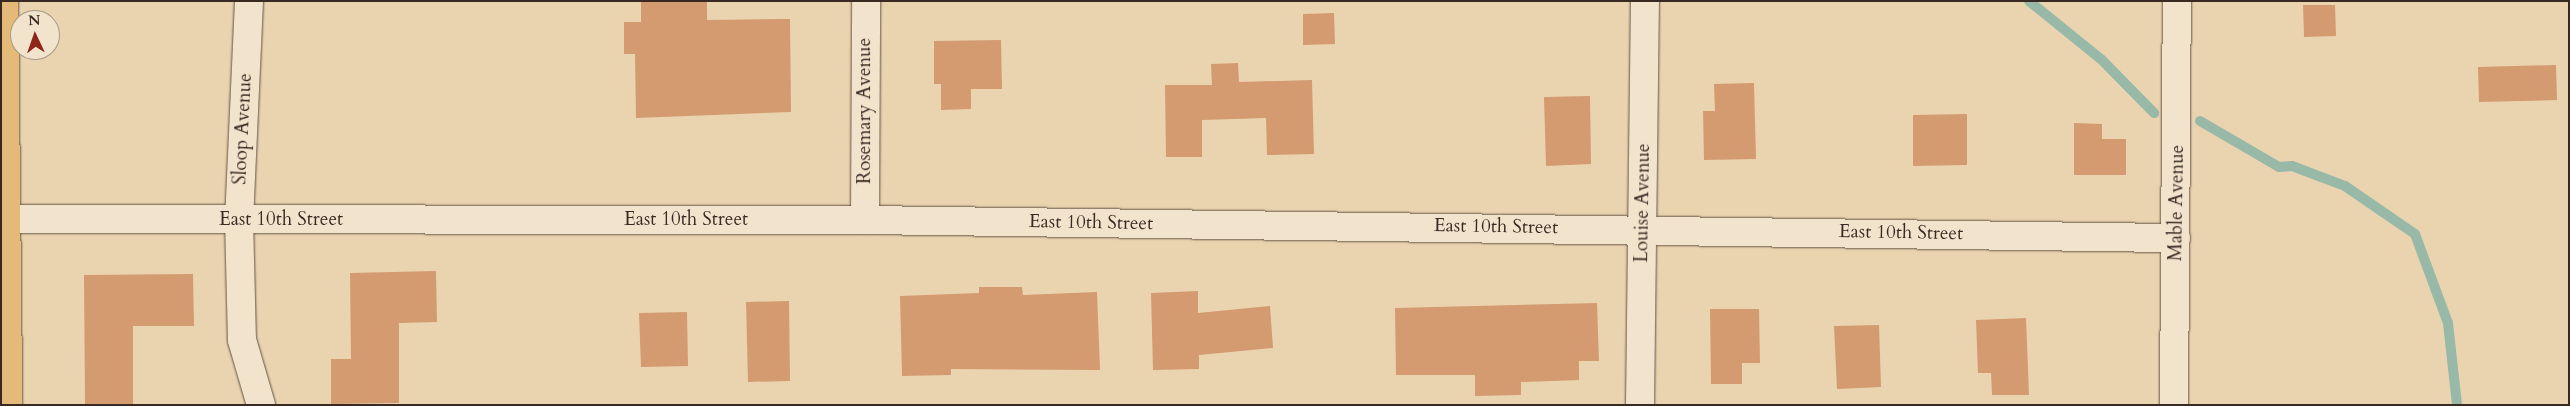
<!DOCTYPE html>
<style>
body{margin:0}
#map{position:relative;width:2570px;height:406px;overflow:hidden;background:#ead4b0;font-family:Cardo,serif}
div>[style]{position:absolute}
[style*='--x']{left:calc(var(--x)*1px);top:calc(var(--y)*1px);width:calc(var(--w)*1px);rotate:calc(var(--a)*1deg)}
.stream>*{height:10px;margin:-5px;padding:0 5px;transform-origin:5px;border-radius:5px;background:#98b8a8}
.building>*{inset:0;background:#d49a70}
.roads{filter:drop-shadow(0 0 1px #645446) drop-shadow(0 0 1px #645446)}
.street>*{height:28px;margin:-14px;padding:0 14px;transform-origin:14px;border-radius:14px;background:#f1e3cc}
.primary>*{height:28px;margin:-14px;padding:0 14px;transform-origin:14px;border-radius:14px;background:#e5ba78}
span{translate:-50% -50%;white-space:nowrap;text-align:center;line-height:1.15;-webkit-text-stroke:4px #f1e3cc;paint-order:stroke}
.street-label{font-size:19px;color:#382923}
.frame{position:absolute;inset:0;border:2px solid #382923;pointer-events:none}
.north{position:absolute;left:10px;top:10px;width:50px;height:50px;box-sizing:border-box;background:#f1e3cc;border:1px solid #a79988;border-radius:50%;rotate:357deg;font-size:14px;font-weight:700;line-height:20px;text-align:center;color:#382923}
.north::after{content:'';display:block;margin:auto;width:18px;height:22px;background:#8f2418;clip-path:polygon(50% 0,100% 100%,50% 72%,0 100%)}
</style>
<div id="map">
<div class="stream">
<i style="--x:2029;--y:1;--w:92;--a:38.9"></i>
<i style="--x:2101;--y:59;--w:76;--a:45.5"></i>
<i style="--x:2200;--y:121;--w:91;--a:30.2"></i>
<i style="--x:2279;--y:167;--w:13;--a:-4"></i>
<i style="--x:2292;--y:166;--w:57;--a:20.7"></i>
<i style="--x:2345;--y:186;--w:85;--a:34.4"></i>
<i style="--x:2415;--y:234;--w:95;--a:69.7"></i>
<i style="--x:2448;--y:323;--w:82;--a:83.7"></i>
</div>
<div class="building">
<i style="clip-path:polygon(641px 1px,707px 1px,707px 20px,790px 19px,791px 112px,636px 118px,635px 54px,624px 54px,624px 22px,641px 22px)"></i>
<i style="clip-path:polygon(2303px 5px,2335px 5px,2336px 36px,2304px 37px)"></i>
<i style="clip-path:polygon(1334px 13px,1335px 44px,1303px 45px,1303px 14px)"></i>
<i style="clip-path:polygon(1001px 40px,1002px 89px,971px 89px,971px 109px,941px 110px,941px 84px,934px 84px,934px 41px)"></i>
<i style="clip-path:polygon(1238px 63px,1239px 82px,1312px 80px,1314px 154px,1267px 155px,1266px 118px,1202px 120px,1202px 157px,1166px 157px,1165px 85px,1212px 85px,1211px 64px)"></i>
<i style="clip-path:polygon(2556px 65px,2557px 100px,2479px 102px,2478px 67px)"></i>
<i style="clip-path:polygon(1754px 83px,1756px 159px,1704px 160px,1703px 111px,1715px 111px,1714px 84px)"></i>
<i style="clip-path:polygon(1590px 96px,1591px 164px,1546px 166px,1544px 97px)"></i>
<i style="clip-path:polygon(1967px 114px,1967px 165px,1913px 166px,1913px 115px)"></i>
<i style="clip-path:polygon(2074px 123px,2102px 124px,2102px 139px,2126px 139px,2126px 175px,2074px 175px)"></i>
<i style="clip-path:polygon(436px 271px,437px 322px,399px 323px,399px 403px,331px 404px,331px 359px,351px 359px,350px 273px)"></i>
<i style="clip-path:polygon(193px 274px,194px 326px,133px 326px,133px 405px,85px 405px,84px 275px)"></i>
<i style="clip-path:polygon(979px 287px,1022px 287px,1023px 295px,1097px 292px,1100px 370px,951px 369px,951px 375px,902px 376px,900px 296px,979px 293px)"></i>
<i style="clip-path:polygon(1198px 291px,1198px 313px,1270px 306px,1273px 348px,1199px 355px,1199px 369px,1153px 370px,1151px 293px)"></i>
<i style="clip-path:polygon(789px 301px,790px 381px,748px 382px,746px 302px)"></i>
<i style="clip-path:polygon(1597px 303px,1599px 361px,1579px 361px,1579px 380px,1521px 382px,1521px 395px,1475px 396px,1475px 375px,1396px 375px,1395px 308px)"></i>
<i style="clip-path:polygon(1710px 309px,1759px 309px,1760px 363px,1742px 363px,1742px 384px,1711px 384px)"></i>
<i style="clip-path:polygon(687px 312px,688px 366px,641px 367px,639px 313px)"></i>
<i style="clip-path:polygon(2026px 318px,2029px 395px,1992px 395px,1991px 373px,1978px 373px,1976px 320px)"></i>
<i style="clip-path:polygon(1879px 325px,1881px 387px,1837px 389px,1834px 326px)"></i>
</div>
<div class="roads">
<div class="street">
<i style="--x:249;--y:1;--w:218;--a:92.6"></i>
<i style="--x:239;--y:219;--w:121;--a:88.6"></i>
<i style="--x:242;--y:340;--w:68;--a:73.7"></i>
<i style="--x:6;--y:219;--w:859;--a:0.07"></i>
<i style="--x:865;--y:220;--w:1311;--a:0.79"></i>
<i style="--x:865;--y:220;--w:219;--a:-89.7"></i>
<i style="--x:1640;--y:405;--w:404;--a:-89.3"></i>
<i style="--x:2174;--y:405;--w:404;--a:-89.6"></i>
</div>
<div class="primary">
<i style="--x:4;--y:1;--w:404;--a:89.4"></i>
</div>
</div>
<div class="street-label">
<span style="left:865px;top:111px;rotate:-90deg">Rosemary Avenue</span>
<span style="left:243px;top:129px;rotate:-87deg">Sloop Avenue</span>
<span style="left:1643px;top:203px;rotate:-89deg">Louise Avenue</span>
<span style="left:2177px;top:203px;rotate:-89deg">Mable Avenue</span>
<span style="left:281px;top:220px">East 10th Street</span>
<span style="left:686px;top:220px">East 10th Street</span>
<span style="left:1091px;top:223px;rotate:1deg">East 10th Street</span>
<span style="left:1496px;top:227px;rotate:1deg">East 10th Street</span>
<span style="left:1901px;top:233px;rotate:1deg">East 10th Street</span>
</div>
<div class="frame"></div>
<div class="north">N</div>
</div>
